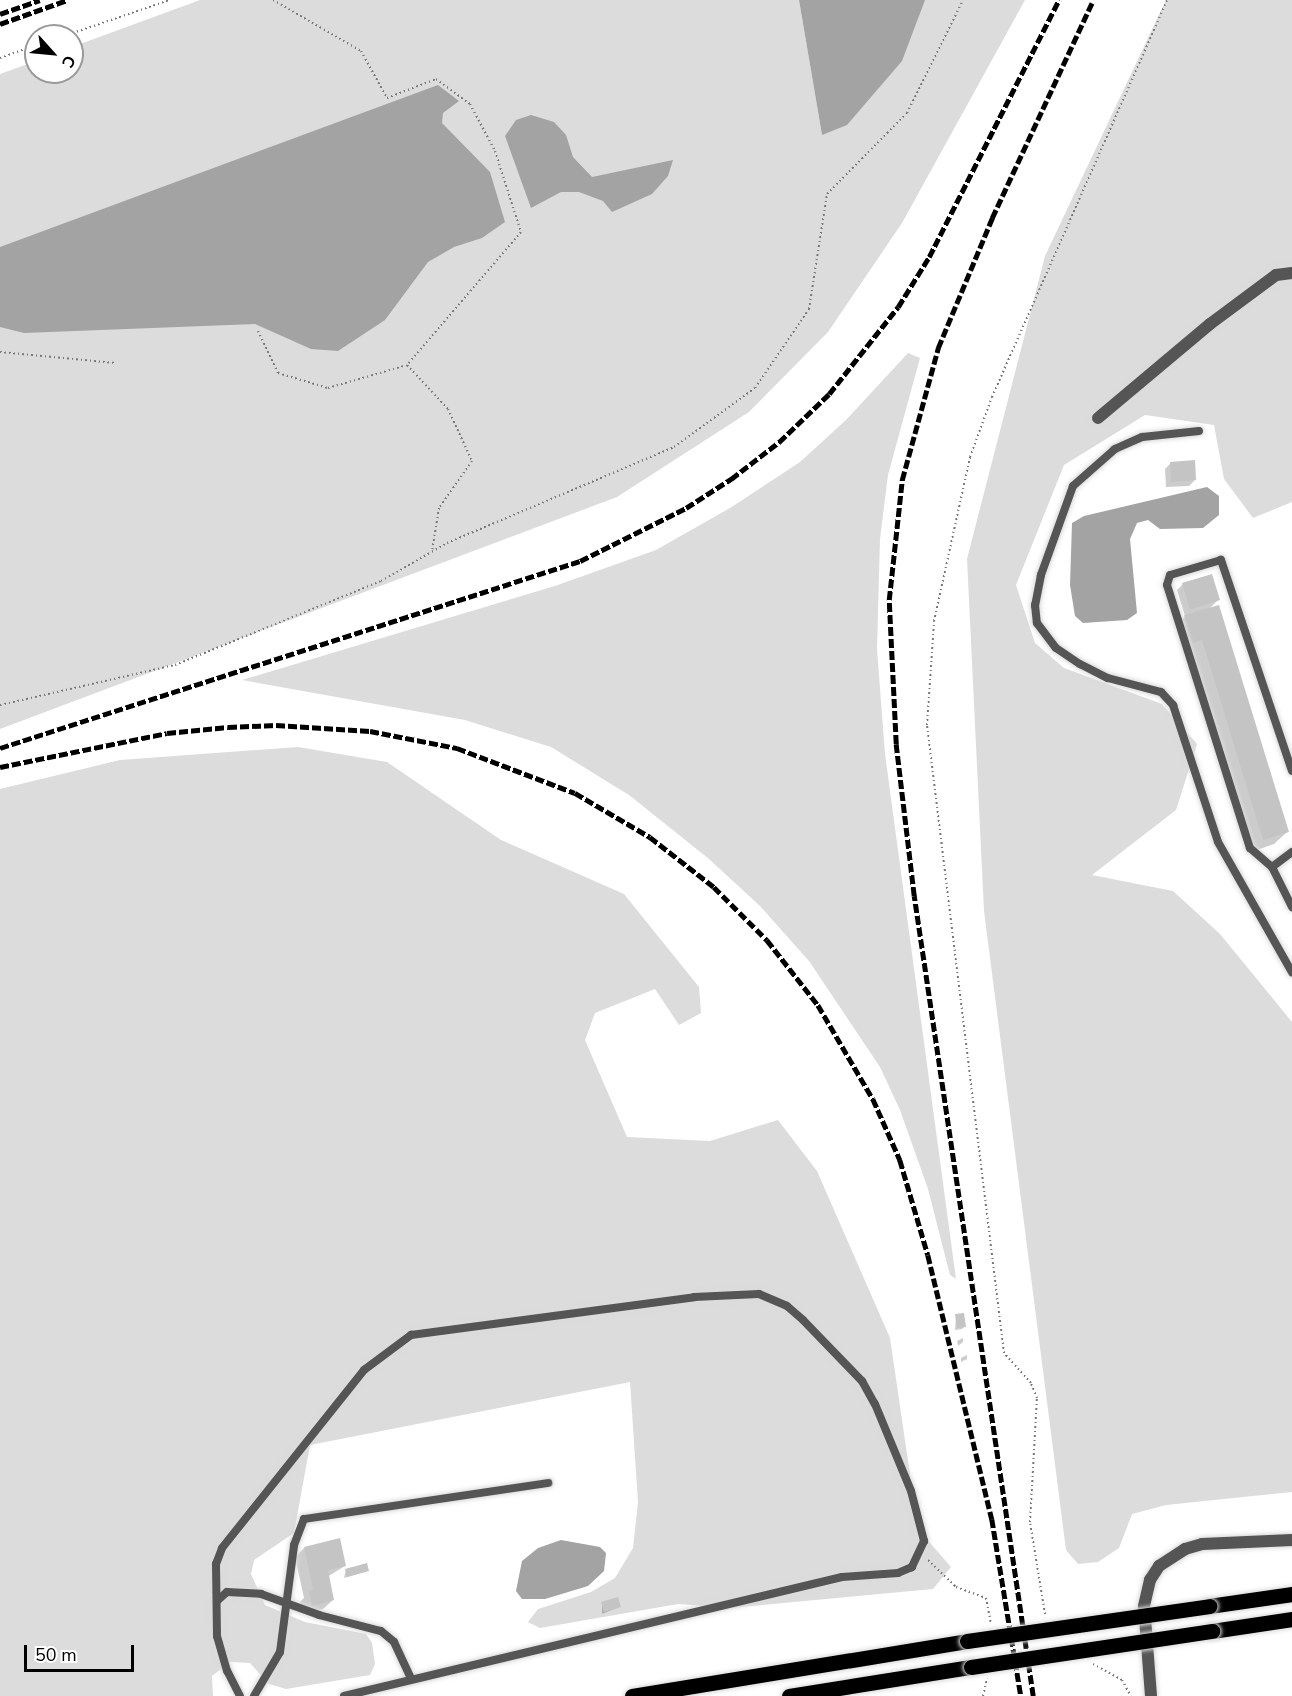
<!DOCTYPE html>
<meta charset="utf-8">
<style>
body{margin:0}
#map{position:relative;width:1292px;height:1696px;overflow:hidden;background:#fff;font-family:"Nunito Sans",sans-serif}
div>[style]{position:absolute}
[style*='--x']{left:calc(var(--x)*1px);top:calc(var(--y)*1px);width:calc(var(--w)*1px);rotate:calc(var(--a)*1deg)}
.green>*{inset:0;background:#dcdcdc}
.water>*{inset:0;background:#a3a3a3}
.shadow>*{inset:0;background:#0003}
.building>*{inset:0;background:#c4c4c4}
.path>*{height:2px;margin-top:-1px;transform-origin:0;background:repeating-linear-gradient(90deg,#777 0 1.5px,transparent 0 4.5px)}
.roads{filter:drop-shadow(0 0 2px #dbdbdb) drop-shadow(0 0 2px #dbdbdb)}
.lane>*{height:8px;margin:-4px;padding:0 4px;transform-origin:4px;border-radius:4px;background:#555}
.street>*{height:12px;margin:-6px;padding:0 6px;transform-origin:6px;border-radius:6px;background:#555}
.primary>*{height:15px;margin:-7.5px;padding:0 7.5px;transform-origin:7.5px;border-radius:7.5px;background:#000}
.rail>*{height:4.5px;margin-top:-2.25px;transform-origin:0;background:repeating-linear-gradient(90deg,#000 0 9px,transparent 0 12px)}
.bridges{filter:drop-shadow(0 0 2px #dbdbdb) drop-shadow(0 0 2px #dbdbdb)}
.primary-bridge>*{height:15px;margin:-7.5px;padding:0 7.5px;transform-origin:7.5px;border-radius:7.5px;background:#000}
span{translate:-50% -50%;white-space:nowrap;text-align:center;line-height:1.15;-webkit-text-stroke:4.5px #fff;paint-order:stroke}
.north{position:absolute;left:24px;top:24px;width:60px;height:60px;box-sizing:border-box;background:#fff;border:2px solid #999;border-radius:50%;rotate:117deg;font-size:16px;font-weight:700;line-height:24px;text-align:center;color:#000}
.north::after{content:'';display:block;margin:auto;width:21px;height:27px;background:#000;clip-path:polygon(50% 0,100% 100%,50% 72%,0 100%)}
.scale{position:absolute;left:24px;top:1645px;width:110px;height:27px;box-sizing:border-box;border:3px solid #000;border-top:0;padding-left:8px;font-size:18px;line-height:21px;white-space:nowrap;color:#000;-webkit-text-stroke:4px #fff;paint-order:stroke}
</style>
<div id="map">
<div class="green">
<i style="clip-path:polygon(200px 0,799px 0,822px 135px,925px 0,1025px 0,902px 223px,828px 332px,749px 412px,617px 497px,0 729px,0 74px,36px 61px,36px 72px,72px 72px,72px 47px)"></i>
<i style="clip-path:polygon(1166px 0,1292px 0,1292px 502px,1253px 518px,1224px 479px,1214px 425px,1145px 415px,1064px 465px,1016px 585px,1035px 643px,1064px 668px,1162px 704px,1197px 744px,1176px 810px,1092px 875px,1173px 891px,1220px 934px,1292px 1022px,1292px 1492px,1166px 1505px,1132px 1514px,1119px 1548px,1098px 1562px,1078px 1564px,1066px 1550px,984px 911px,967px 559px,1045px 256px)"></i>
<i style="clip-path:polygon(908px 353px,920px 358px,888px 475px,880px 539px,877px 649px,885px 754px,956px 1279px,950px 1275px,928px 1189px,900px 1110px,880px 1067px,809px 961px,760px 906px,709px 859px,629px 795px,551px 747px,465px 720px,242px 680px,555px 586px,656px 550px,730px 508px,800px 462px,846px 420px)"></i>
<i style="clip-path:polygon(298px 747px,387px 762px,501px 840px,624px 894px,699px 987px,701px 1013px,679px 1025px,655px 989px,595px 1013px,585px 1040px,627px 1137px,710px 1141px,778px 1120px,817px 1171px,890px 1338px,918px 1529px,951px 1567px,933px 1589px,730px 1608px,678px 1604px,540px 1628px,528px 1622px,538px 1609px,591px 1592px,615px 1578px,633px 1548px,638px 1502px,630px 1382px,310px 1445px,294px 1533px,254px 1560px,251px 1574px,265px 1605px,305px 1622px,366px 1634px,372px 1643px,375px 1664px,370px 1675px,286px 1689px,269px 1684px,250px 1663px,230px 1662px,212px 1676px,213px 1696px,0 1696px,0 789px,120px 760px)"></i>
</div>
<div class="water">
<i style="clip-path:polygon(799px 0,925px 0,902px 61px,847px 125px,822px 135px)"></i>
<i style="clip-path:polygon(438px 85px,459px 101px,443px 113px,442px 123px,490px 172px,505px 222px,482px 238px,454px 247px,428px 262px,385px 320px,338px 351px,311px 349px,255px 324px,24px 333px,0 327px,0 247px)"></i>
<i style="clip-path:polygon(531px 115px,554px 122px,566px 135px,573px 157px,592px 177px,673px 160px,668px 176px,652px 194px,612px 212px,603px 201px,579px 192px,561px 192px,531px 208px,505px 136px,516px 120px)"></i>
<i style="clip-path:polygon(1207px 487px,1219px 496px,1219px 515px,1203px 528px,1160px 529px,1148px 520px,1137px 523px,1130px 539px,1137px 613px,1127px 620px,1083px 623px,1075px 616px,1070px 585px,1072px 523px,1084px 516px)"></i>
<i style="clip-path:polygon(561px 1540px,600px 1547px,606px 1553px,604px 1571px,588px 1586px,545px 1599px,522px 1599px,516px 1591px,522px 1561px,538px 1548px)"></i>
</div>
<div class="shadow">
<i style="clip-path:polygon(1171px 463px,1195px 480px,1189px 486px,1166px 487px,1165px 469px)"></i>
<i style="clip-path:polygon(1183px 584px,1218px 600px,1209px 609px,1287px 832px,1274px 844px,1251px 852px,1179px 623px,1185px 616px,1177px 590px)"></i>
<i style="clip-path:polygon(956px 1316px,965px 1326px,962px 1329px,955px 1330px)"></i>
<i style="clip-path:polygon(963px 1338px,963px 1342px,958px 1346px,957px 1341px)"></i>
<i style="clip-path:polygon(967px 1355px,967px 1359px,961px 1362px,961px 1358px)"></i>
<i style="clip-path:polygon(304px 1548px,345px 1566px,327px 1577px,333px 1600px,323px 1609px,303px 1614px,300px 1602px,304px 1598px,295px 1557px)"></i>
<i style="clip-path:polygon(346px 1570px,367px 1571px,344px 1578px)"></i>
<i style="clip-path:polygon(602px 1603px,619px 1607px,602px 1614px)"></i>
</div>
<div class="building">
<i style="clip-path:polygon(1195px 460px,1196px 480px,1171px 482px,1170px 462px)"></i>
<i style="clip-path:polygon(1212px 574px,1220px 600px,1190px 610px,1182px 583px)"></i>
<i style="clip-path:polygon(1219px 605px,1289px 832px,1263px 840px,1202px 640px,1192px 643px,1184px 615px)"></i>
<i style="clip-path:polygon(964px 1313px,966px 1327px,957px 1328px,955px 1314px)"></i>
<i style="clip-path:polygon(340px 1538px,346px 1566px,328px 1570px,334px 1600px,312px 1606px,309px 1592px,313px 1589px,304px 1547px)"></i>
<i style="clip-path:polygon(367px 1563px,369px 1571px,347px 1577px,345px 1569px)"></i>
<i style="clip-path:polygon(618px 1597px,621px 1607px,604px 1612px,601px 1602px)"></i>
</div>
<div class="path">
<i style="--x:273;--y:0;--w:102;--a:30.1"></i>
<i style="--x:361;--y:51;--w:54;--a:61"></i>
<i style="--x:387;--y:98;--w:53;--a:-21.2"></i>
<i style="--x:436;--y:79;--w:42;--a:36.3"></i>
<i style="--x:470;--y:104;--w:53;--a:62"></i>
<i style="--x:495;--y:151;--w:85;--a:72.2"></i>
<i style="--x:521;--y:232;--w:175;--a:130.6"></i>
<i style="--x:407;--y:365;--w:60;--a:47"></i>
<i style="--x:448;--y:409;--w:57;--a:65.2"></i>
<i style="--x:472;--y:461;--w:57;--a:125.1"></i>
<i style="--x:439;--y:508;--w:44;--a:99.2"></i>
<i style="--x:64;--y:36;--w:112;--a:-18.8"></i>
<i style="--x:0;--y:58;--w:38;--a:-20"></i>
<i style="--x:258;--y:331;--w:47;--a:64.5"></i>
<i style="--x:278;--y:373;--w:52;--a:16.7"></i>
<i style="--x:328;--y:388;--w:82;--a:-16.2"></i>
<i style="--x:0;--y:352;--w:116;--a:5.5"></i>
<i style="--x:0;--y:705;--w:180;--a:-12.9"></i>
<i style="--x:175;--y:665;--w:222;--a:-22.2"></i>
<i style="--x:381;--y:581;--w:76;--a:-29.9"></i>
<i style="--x:447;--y:543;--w:246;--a:-22.9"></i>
<i style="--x:674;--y:447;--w:100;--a:-36.1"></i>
<i style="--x:755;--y:388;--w:96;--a:-55.6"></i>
<i style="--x:809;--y:309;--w:116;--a:-81.1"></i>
<i style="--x:827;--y:194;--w:114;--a:-45.4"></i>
<i style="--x:907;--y:113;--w:126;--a:-63.6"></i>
<i style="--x:928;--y:1560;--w:39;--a:44"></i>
<i style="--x:956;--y:1587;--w:32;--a:20"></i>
<i style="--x:986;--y:1598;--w:25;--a:79"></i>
<i style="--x:1045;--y:1614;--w:93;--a:-99.3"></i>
<i style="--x:1030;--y:1522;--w:124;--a:-86.8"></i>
<i style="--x:1037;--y:1398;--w:16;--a:-112"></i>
<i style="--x:1031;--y:1383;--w:40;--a:-132"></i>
<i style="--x:1004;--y:1353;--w:633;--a:-96.99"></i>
<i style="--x:927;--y:725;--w:104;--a:-86.1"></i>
<i style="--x:934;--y:621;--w:168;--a:-77.6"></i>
<i style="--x:970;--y:457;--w:64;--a:-69.9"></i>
<i style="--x:992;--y:397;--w:434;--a:-66.2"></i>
<i style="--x:1093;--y:1664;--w:33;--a:29"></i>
<i style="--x:1122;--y:1680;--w:18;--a:61"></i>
<i style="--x:983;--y:1696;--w:18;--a:-77"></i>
</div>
<div class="roads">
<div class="lane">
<i style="--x:1199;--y:431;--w:57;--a:174"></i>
<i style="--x:1142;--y:437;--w:30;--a:156"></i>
<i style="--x:1115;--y:449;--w:56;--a:138.6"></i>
<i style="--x:1073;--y:486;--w:95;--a:109.8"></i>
<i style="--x:1041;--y:575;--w:31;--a:101"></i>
<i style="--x:1035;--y:605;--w:18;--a:84"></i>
<i style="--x:1037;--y:623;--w:31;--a:53"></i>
<i style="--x:1056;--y:648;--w:29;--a:34"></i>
<i style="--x:1080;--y:664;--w:31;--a:27"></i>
<i style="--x:1108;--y:678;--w:55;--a:14.8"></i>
<i style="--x:1161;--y:692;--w:18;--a:47"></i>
<i style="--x:1173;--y:705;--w:144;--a:71.8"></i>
<i style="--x:1218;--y:842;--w:150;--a:60.4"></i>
<i style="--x:1292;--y:771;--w:223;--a:-108.6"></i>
<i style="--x:1221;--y:560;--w:53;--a:163.6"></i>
<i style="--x:1170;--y:575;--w:10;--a:107"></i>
<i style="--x:1167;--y:585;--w:276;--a:72.5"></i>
<i style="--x:1250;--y:848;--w:29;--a:41"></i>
<i style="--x:1272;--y:867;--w:45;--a:63.4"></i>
<i style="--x:1272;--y:867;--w:25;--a:-37"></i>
<i style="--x:218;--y:1600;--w:12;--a:-42"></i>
<i style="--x:227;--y:1592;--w:34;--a:3"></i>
<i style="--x:261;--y:1594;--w:62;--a:19.9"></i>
<i style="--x:319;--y:1615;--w:64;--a:14.5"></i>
<i style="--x:381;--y:1631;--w:17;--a:40"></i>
<i style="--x:394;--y:1642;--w:40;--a:65"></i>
<i style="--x:240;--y:1696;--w:28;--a:-117"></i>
<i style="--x:227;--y:1671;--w:36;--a:-106"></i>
<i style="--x:217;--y:1636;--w:72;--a:-90.8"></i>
<i style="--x:216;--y:1564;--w:17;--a:-69"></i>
<i style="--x:222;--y:1548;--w:228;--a:-51.4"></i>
<i style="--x:364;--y:1370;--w:59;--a:-36.7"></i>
<i style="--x:411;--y:1335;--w:286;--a:-7.6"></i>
<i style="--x:694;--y:1297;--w:65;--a:-2.6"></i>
<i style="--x:759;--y:1294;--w:30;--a:23"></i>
<i style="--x:787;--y:1306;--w:21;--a:41"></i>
<i style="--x:803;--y:1320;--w:85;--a:46"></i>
<i style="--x:862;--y:1381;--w:26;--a:61"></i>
<i style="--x:875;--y:1404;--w:94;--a:67.5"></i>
<i style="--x:911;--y:1491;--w:52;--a:75.4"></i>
<i style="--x:924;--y:1541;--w:29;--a:115"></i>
<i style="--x:912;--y:1567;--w:15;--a:157"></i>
<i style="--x:898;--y:1573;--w:56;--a:175.9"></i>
<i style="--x:842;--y:1577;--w:512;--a:166.56"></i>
<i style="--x:254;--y:1696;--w:51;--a:-59.4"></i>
<i style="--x:280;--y:1652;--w:108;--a:-82.5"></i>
<i style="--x:294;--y:1545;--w:28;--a:-69"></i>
<i style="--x:304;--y:1519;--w:247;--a:-8.4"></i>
</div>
<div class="street">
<i style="--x:1098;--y:418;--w:146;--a:-40"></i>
<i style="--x:1210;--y:324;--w:82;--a:-36.6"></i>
<i style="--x:1276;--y:275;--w:16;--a:-7"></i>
<i style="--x:1151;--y:1696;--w:90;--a:-94.4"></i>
<i style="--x:1144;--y:1606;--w:27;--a:-77"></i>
<i style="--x:1150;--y:1580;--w:17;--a:-57"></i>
<i style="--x:1159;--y:1566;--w:31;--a:-33"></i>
<i style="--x:1185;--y:1549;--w:18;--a:-16"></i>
<i style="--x:1202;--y:1544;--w:90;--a:-2.5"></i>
</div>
<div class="primary">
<i style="--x:1209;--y:1606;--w:84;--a:-8.2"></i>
<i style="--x:1212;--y:1631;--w:81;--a:-8.5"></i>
<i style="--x:632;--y:1696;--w:339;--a:-9.3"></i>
<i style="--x:789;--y:1696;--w:184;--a:-9.1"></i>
</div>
</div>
<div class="rail">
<i style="--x:0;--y:14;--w:42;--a:-19.3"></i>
<i style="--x:0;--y:24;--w:71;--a:-19.7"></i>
<i style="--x:0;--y:748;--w:609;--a:-17.87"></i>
<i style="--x:580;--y:561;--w:119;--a:-26.6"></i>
<i style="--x:686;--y:508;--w:54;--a:-32.8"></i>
<i style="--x:731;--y:479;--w:61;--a:-37.6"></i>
<i style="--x:779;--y:442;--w:69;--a:-43.8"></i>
<i style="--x:829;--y:394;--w:111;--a:-51.6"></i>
<i style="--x:898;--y:307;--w:59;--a:-58.2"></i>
<i style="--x:929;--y:257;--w:288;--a:-63.2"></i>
<i style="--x:0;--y:767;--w:170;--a:-11.5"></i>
<i style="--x:167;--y:733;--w:61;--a:-5.6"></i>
<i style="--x:228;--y:727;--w:48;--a:-2.4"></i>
<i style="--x:276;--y:725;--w:94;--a:3.7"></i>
<i style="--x:370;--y:731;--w:89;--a:11.1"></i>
<i style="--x:457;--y:748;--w:126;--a:20.9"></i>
<i style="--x:575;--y:793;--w:87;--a:30.4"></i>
<i style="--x:650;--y:837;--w:81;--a:38"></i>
<i style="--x:714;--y:887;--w:75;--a:45"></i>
<i style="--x:767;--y:940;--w:83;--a:51.9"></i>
<i style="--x:818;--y:1005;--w:109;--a:59.7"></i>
<i style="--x:873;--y:1099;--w:67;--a:66.1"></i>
<i style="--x:900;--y:1160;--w:99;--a:73.6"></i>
<i style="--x:928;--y:1255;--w:272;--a:76.4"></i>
<i style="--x:992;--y:1519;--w:179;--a:80.7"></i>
<i style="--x:1033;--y:1696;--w:809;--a:-98.46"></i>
<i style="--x:914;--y:896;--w:153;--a:-96.8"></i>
<i style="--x:896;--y:744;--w:144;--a:-92.8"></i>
<i style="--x:889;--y:600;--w:121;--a:-83.8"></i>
<i style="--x:902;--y:480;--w:137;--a:-74.7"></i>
<i style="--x:938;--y:348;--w:141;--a:-67.4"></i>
<i style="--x:992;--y:218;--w:240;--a:-65.1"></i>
</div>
<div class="bridges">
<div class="primary-bridge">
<i style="--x:967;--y:1641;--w:245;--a:-8.2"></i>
<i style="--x:971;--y:1667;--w:244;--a:-8.5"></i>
</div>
</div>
<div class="north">С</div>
<div class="scale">50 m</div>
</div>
